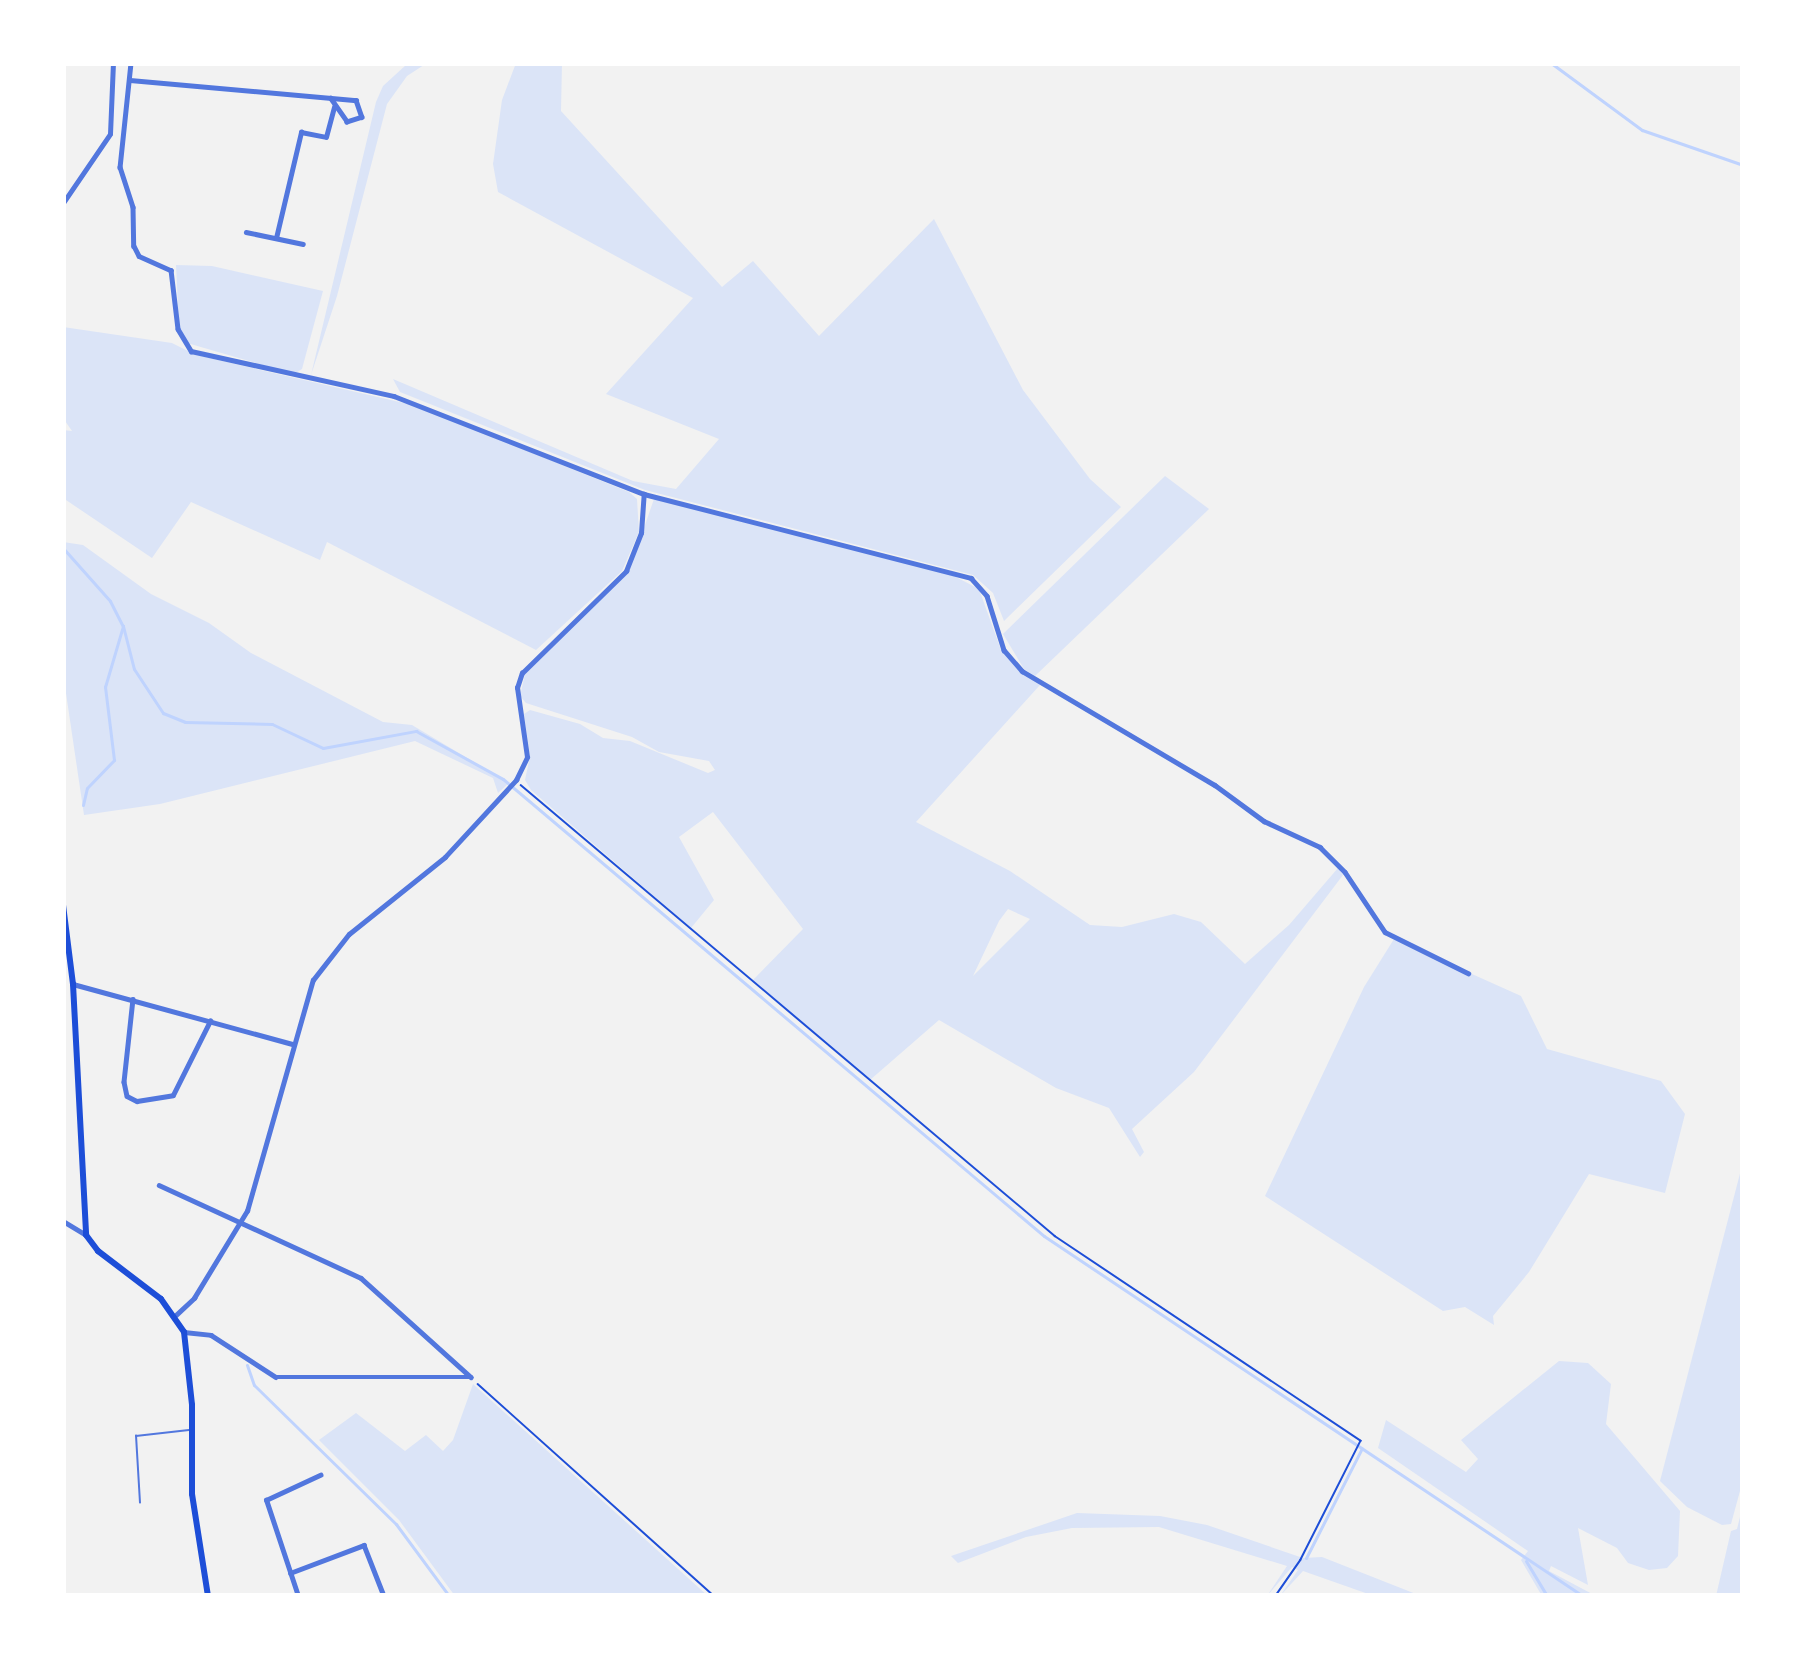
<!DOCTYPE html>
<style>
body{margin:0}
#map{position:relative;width:1806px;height:1659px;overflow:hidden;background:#f2f2f2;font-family:Figtree,sans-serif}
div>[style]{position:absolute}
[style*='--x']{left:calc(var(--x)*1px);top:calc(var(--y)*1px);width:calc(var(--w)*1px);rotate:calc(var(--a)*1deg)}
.green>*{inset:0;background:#dbe4f7}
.stream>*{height:3px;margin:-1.5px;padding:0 1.5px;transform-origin:1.5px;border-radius:1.5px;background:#bfd3fe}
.path>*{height:1.5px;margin:-0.75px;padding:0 0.75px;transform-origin:0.75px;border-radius:0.75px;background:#1d4ed8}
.service>*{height:1.5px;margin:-0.75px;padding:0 0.75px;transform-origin:0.75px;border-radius:0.75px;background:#5277de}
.minor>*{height:4.5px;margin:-2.25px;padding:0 2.25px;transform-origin:2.25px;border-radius:2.25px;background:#5277de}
.secondary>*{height:6px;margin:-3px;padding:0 3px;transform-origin:3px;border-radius:3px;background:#1d4ed8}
span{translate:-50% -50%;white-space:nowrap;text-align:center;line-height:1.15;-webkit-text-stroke:12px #fff;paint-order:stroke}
.frame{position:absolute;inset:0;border:66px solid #fff;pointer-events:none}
</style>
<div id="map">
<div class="green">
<i style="clip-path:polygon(427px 63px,407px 76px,387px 104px,337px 296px,311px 375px,376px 102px,383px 86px,406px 65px)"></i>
<i style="clip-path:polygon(516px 63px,562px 63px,561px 111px,722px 287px,753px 261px,819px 336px,934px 219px,1023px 390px,1090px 479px,1121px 507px,1004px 621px,993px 593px,973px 575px,645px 490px,400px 392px,393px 379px,633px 481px,676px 489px,719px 439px,606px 394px,693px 298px,498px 192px,493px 164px,502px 100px)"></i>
<i style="clip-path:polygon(176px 265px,212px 266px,323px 291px,302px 369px,294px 374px,187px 343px,179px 328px)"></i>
<i style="clip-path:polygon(63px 327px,172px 343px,196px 355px,417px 406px,629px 492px,637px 499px,639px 532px,622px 571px,536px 650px,327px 542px,320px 560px,191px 502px,152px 558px,63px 498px,63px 430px,72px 431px,63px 418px)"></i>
<i style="clip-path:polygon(1165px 476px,1209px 509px,1035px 676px,1024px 669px,1003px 634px)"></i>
<i style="clip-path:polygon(evenodd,654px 499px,837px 544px,954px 576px,979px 589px,1001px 650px,1040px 685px,916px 822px,1010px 871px,1090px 925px,1122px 927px,1174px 914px,1201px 922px,1245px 964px,1289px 925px,1338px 868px,1343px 875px,1194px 1072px,1132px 1129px,1144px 1152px,1140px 1157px,1109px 1108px,1056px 1088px,939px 1020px,870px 1080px,753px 980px,803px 929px,713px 812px,679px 837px,714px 900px,691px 928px,531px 790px,525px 780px,530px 756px,524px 714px,530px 710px,580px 724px,603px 738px,630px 741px,708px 773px,715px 770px,709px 761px,659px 752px,632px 737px,526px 703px,520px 696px,525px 674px,541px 654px,629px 571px,654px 499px,1008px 909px,1030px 919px,973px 976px,999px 921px,1008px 909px)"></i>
<i style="clip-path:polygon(63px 542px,83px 545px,151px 594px,209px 623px,251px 653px,383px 722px,412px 725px,509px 783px,498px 793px,493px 778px,415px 741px,160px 804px,84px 815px,63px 673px)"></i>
<i style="clip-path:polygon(1394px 939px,1521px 996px,1547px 1049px,1661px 1081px,1685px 1114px,1665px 1193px,1589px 1174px,1529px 1272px,1493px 1316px,1494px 1325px,1465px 1307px,1443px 1311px,1265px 1196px,1364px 987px)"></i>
<i style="clip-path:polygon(1743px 1162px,1743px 1480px,1731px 1524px,1722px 1525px,1687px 1507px,1660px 1481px)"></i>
<i style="clip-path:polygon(1559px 1361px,1588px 1363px,1611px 1384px,1606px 1424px,1680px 1511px,1678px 1556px,1667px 1568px,1649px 1570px,1628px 1563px,1617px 1548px,1578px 1528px,1588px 1585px,1551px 1566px,1549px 1571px,1596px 1596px,1542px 1596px,1521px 1560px,1528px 1551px,1378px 1448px,1386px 1420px,1466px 1472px,1478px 1459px,1461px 1440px)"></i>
<i style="clip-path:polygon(473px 1384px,708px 1596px,455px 1596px,399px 1520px,319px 1440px,356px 1413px,405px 1451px,426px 1435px,443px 1451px,453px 1440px)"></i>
<i style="clip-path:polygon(1743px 1505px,1743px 1596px,1716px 1596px,1731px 1531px,1737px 1529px)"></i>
<i style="clip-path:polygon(1077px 1513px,1160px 1516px,1207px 1525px,1303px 1558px,1322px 1557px,1421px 1596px,1374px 1596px,1303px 1571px,1280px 1596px,1298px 1570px,1292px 1567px,1267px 1596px,1287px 1566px,1159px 1527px,1072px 1528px,1026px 1537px,958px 1563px,951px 1556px)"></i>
</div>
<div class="stream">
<i style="--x:1551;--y:63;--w:113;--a:36.4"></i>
<i style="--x:1642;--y:130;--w:107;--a:19.1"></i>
<i style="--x:63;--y:548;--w:71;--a:48.4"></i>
<i style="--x:110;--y:601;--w:28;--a:63"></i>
<i style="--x:123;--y:626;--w:44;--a:75.7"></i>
<i style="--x:134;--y:669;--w:53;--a:56.6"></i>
<i style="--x:163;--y:713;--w:24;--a:22"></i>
<i style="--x:185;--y:722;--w:87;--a:1.3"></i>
<i style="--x:272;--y:724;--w:56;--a:25.2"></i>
<i style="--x:323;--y:748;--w:95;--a:-10.4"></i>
<i style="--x:416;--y:731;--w:99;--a:28.9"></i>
<i style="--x:503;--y:779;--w:708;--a:40.19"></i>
<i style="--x:1044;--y:1236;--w:648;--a:33.74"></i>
<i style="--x:83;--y:805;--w:17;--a:-77"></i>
<i style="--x:87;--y:788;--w:39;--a:-46"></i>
<i style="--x:114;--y:760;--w:74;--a:-97"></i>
<i style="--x:105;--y:687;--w:64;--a:-73.6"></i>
<i style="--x:247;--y:1365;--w:21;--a:71"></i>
<i style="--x:254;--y:1385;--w:199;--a:44.4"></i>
<i style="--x:396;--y:1524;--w:89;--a:53.6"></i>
<i style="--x:1306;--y:1558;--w:123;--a:-63"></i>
<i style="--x:1526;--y:1561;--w:41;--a:59"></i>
</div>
<div class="path">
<i style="--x:521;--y:785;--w:699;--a:40.18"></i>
<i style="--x:1055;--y:1236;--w:368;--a:33.8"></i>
<i style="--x:1361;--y:1441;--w:133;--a:116.8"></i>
<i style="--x:1301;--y:1560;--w:44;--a:124.8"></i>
<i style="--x:478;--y:1384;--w:317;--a:41.9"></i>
</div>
<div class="service">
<i style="--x:140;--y:1503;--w:67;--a:-93.4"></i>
<i style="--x:136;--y:1436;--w:53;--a:-6.5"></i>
</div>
<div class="minor">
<i style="--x:131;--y:63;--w:105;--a:96"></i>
<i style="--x:120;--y:167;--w:42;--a:72"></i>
<i style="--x:133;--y:207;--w:39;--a:89"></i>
<i style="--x:134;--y:246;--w:11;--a:63"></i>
<i style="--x:139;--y:256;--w:35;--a:24"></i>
<i style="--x:171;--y:270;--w:59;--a:83.2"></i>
<i style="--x:178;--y:329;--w:26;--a:59"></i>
<i style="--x:191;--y:351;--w:208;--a:12.5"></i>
<i style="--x:394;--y:396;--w:269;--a:21.4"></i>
<i style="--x:644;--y:494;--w:338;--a:14.4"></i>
<i style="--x:971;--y:578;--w:24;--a:48"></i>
<i style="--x:987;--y:596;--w:57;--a:72.5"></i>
<i style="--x:1004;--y:650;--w:28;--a:49"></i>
<i style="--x:1022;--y:671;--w:224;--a:30.6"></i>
<i style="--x:1215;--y:785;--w:61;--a:36.3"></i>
<i style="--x:1264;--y:821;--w:62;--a:24.9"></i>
<i style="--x:1320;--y:847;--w:35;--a:45"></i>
<i style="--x:1345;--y:872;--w:72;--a:56.3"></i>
<i style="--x:1385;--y:932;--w:93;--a:26.3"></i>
<i style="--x:130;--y:80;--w:227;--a:5.1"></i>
<i style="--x:356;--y:100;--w:18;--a:71"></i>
<i style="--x:362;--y:117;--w:16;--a:162"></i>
<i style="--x:347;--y:122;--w:29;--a:-125"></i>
<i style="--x:63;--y:203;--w:83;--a:-55.7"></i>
<i style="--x:110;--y:134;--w:71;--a:-87.6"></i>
<i style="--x:246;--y:232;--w:58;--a:11.9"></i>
<i style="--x:276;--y:238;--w:109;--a:-76.7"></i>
<i style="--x:301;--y:132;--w:25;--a:11"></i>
<i style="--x:326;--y:137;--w:31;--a:-75"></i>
<i style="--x:73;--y:984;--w:228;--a:15.3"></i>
<i style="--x:133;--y:999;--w:83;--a:96.2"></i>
<i style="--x:124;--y:1082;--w:14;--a:78"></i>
<i style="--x:127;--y:1096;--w:11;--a:27"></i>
<i style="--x:137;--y:1101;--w:36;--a:-9"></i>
<i style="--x:173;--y:1095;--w:83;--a:-63.4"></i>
<i style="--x:159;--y:1185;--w:222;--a:24.7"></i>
<i style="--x:361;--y:1278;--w:148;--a:42"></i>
<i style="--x:63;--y:1221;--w:27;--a:31"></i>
<i style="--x:176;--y:1315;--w:25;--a:-43"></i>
<i style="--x:194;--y:1298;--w:102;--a:-58.7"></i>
<i style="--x:247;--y:1211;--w:240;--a:-74.1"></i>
<i style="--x:313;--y:980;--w:58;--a:-52"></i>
<i style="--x:349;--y:934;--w:123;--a:-38.7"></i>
<i style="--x:445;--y:857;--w:105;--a:-47.3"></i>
<i style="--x:516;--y:780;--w:25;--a:-64"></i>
<i style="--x:527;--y:757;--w:70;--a:-98.2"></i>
<i style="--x:517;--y:688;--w:16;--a:-72"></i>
<i style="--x:522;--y:673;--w:146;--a:-44.4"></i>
<i style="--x:626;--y:571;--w:41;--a:-68.5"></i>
<i style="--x:641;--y:533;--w:39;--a:-86"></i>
<i style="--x:184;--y:1332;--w:27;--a:6"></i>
<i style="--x:211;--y:1335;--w:77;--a:32.9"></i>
<i style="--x:276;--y:1377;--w:195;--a:0"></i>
<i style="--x:290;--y:1573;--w:79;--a:-20.7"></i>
<i style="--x:364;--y:1545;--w:55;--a:68.6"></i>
<i style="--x:298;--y:1596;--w:101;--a:-108.4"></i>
<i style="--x:266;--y:1500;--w:60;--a:-24.8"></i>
</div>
<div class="secondary">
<i style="--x:63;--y:905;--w:80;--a:82.8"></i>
<i style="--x:73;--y:984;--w:251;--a:87"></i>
<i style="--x:86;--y:1235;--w:20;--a:53"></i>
<i style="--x:98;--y:1251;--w:79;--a:37.3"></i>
<i style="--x:161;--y:1299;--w:40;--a:55.1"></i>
<i style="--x:184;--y:1332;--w:73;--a:83.7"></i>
<i style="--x:192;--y:1405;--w:89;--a:90"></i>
<i style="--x:192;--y:1494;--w:103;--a:81.1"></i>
</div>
<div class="frame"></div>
</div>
